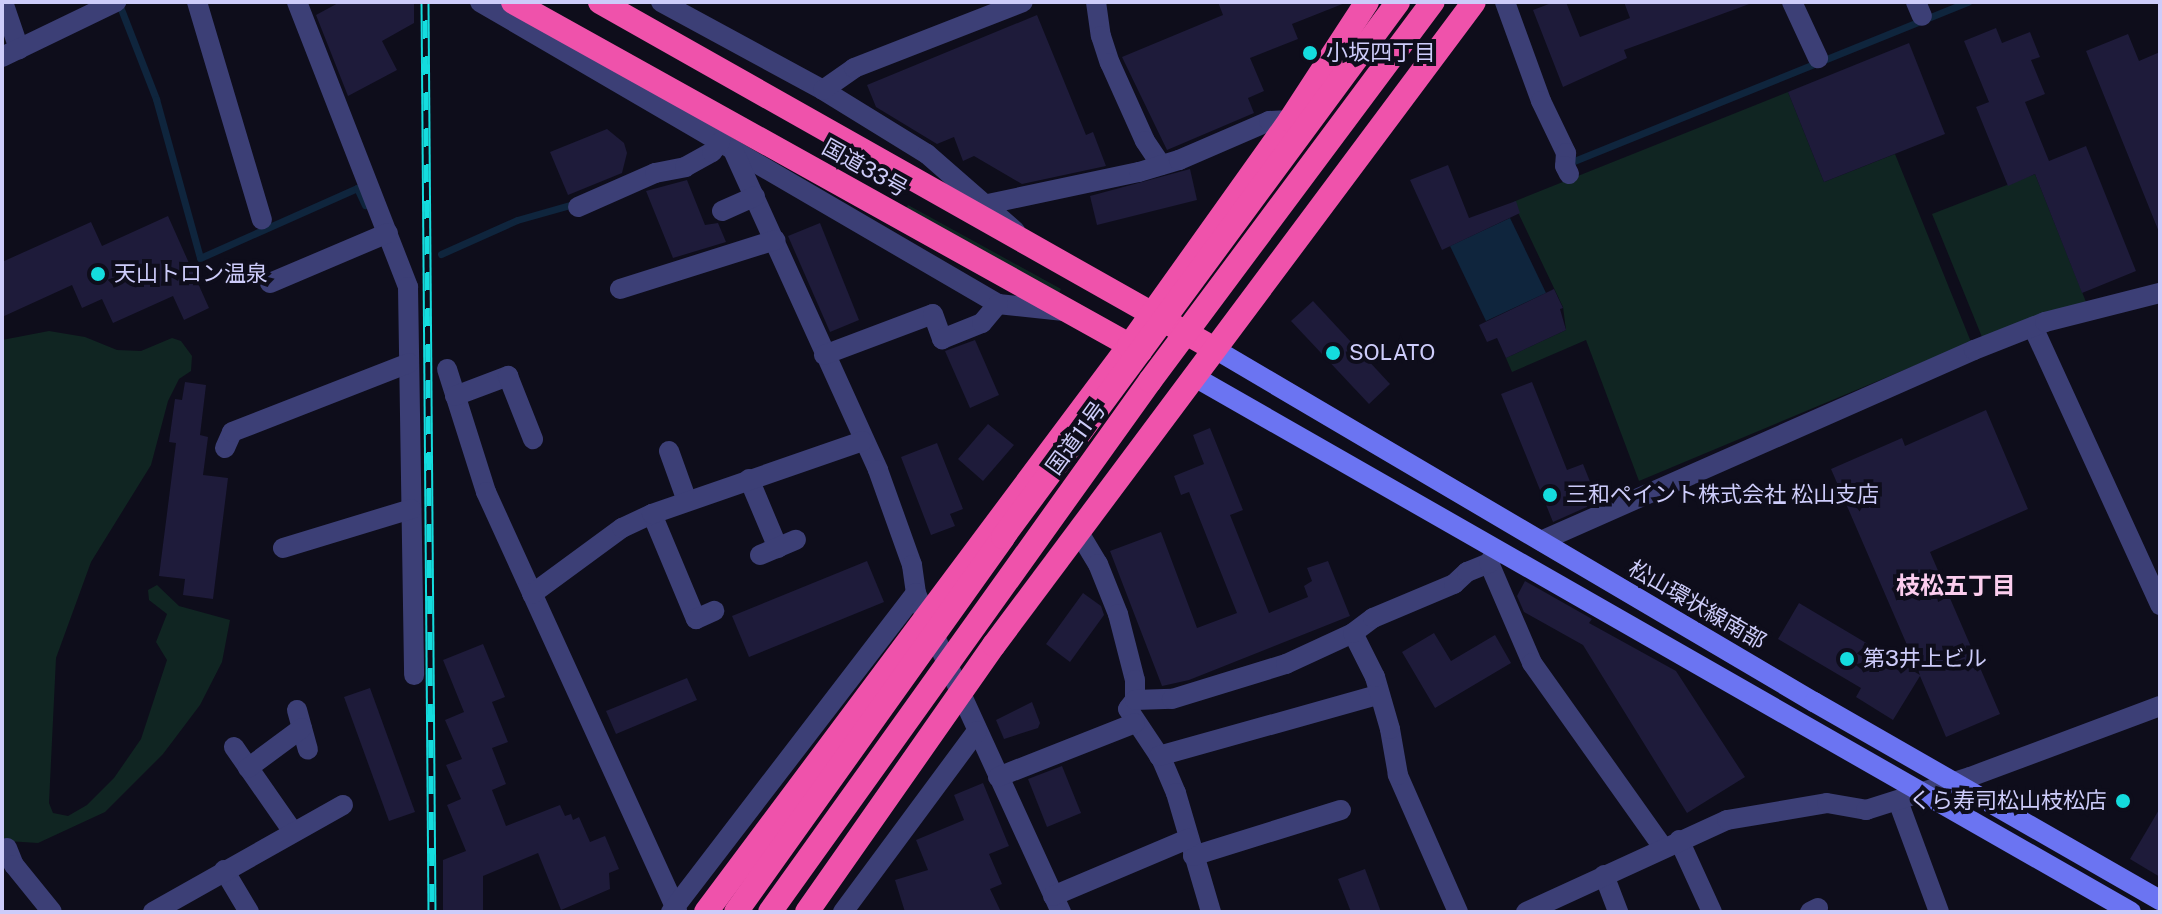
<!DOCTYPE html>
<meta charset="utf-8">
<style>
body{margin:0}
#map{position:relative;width:2162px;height:914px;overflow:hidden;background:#0e0d1b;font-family:"Public Sans","Noto Sans JP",sans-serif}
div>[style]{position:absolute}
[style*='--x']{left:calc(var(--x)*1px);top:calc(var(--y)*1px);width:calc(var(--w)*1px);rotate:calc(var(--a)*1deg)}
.green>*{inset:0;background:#102522}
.water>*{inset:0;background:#0f253d}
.stream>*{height:7px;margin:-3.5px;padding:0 3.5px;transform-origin:3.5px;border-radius:3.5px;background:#0f253d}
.building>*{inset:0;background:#1e1b3a}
.street>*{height:20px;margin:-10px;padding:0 10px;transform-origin:10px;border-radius:10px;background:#3c3f76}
.secondary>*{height:20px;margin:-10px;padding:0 10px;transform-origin:10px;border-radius:10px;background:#6b74f2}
.highway>*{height:24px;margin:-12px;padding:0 12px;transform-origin:12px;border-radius:12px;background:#ef52ab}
.rail>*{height:9px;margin-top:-4.5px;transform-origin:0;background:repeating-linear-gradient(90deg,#0e0d1b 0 18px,#14dcde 0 36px);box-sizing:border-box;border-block:2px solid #14dcde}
.highway-bridge>*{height:24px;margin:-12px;padding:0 12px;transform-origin:12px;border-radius:12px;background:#ef52ab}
.dots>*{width:22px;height:22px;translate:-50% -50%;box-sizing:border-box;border:4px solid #0e0d1b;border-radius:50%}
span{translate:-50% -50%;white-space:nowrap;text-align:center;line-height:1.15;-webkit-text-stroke:8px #0e0d1b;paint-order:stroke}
.poi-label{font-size:22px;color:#cdccfa}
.left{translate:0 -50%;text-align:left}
.right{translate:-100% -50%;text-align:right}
.street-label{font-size:22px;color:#cdccfa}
.neighbourhood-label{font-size:24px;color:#fbcdee;font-weight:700}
.frame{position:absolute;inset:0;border:4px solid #cdccfa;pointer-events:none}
</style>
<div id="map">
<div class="green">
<i style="clip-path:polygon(1788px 92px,1824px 182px,1895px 154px,1971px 342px,1639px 481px,1586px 340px,1512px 372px,1506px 358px,1566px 330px,1563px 307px,1513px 202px)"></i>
<i style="clip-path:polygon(2035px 174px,2086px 302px,1982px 337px,1932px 214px)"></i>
<i style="clip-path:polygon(908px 205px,1061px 289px,1058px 295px,905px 211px)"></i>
<i style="clip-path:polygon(49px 331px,85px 337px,117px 350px,141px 351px,172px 338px,181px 341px,192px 356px,191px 371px,179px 379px,168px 401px,151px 465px,91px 562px,56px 658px,49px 803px,53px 813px,68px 816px,87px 805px,114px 778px,141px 739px,167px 660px,156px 642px,167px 614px,149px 600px,148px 590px,157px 585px,179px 606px,230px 620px,222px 662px,200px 705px,163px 754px,105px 812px,38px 843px,7px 841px,2px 839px,2px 340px)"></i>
</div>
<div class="water">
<i style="clip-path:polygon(1510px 218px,1546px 293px,1486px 321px,1450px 246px)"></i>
</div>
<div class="stream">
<i style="--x:121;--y:9;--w:97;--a:68.7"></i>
<i style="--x:156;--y:99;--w:165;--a:74.5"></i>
<i style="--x:200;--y:258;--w:172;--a:-24"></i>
<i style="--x:357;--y:188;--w:19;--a:65"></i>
<i style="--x:1574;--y:161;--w:425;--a:-22"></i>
<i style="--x:441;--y:254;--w:83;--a:-24.1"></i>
<i style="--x:517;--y:220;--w:62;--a:-15.8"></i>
</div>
<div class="building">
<i style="clip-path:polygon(340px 2px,414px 2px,414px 23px,382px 41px,397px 70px,348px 96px,316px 15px)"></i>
<i style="clip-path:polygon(1218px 2px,1345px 3px,1292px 24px,1298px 39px,1250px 58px,1264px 91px,1248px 98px,1254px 113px,1167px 150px,1122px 57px,1223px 15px)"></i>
<i style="clip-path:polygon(1554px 2px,1566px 2px,1580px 37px,1630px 18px,1624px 2px,1752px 3px,1624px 50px,1627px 58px,1563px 87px,1533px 10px)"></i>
<i style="clip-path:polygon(1037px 15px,1086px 135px,1093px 132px,1106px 166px,1022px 184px,974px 156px,963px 161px,954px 137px,937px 144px,876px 107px,867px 85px)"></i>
<i style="clip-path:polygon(1996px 28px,2002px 43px,2030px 32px,2040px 57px,2031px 60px,2045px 94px,2025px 102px,2049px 161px,2086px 146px,2136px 271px,2082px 293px,2035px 174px,2008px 186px,1976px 107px,1989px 102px,1964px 41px)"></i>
<i style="clip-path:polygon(2128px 34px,2139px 61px,2160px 52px,2159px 232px,2086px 51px)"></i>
<i style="clip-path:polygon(1909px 43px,1945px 134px,1824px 182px,1788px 92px)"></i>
<i style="clip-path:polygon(607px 129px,624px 143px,627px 153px,622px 173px,568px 195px,550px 152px)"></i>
<i style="clip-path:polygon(1448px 165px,1469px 218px,1516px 201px,1520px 213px,1442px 250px,1410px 180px)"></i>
<i style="clip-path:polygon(1190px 169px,1197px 200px,1097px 225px,1090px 196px)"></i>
<i style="clip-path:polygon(687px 180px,705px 225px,718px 223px,726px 242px,673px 258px,646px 191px)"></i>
<i style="clip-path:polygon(168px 216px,209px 308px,184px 320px,173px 296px,113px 323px,102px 299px,82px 308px,72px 285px,2px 317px,2px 262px,91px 222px,102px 246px)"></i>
<i style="clip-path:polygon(820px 223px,859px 320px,830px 332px,788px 236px)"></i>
<i style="clip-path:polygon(1554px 289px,1563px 308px,1560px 309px,1566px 330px,1506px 358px,1497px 338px,1487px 342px,1479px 325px)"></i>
<i style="clip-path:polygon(1313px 301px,1390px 384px,1369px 404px,1291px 321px)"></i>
<i style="clip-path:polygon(975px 340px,999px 395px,970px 408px,945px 351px)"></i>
<i style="clip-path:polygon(185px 382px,206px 385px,200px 435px,208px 437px,203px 475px,228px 478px,213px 599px,183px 595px,185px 579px,159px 576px,176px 443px,169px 442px,175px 399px,182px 400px)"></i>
<i style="clip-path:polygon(1532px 382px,1567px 470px,1583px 464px,1593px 489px,1583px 492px,1589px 506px,1553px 522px,1501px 394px)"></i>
<i style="clip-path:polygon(1986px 410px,2028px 509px,1930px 552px,2000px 714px,1946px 737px,1920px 676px,1893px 720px,1856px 697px,1861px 688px,1778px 639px,1799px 603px,1920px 675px,1831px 469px,1902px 438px,1905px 446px)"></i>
<i style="clip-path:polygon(988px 424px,1014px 445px,983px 481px,958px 459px)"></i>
<i style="clip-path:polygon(1210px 428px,1243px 510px,1230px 515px,1269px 613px,1308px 597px,1304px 586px,1312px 581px,1307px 568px,1328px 561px,1350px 616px,1189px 680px,1162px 686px,1110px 551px,1161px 532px,1197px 628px,1237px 613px,1189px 492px,1181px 495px,1174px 476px,1204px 464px,1193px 435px)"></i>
<i style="clip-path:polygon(937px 443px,963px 509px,950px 514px,955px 526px,931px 535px,901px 457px)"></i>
<i style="clip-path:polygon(867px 561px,884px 602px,749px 657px,732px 616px)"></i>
<i style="clip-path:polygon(1525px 581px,1592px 619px,1589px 623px,1676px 671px,1745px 777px,1687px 813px,1583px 645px,1524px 612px,1517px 596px)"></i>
<i style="clip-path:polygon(1083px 593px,1101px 606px,1104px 615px,1070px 662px,1046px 644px)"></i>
<i style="clip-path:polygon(1434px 633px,1451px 661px,1495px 635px,1511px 663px,1435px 708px,1402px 652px)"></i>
<i style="clip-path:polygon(483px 644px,505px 697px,492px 702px,508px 742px,492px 748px,506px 784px,492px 790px,506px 826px,560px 805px,565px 816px,571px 814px,573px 820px,579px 817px,590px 842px,605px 836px,619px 869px,609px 873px,610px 889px,561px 910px,538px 853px,483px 876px,483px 912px,443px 912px,443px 860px,466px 851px,447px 805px,461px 799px,446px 765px,462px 759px,445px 720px,464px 712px,443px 660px)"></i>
<i style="clip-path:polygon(687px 678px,697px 700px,616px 734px,606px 711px)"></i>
<i style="clip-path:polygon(370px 688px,415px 812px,389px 821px,344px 697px)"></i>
<i style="clip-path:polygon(1032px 702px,1040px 723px,1038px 728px,1004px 739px,996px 720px)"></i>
<i style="clip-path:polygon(1062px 766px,1081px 813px,1047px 827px,1028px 779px)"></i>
<i style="clip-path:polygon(983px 783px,1009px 846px,989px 854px,1002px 884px,990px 889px,1001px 912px,905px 912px,895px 880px,928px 870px,916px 840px,964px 820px,954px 795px)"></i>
<i style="clip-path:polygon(2160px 808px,2160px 877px,2130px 859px)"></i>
<i style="clip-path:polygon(1365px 869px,1381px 912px,1351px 912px,1338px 879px)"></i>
</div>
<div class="street">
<i style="--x:3;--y:2;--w:50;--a:71.2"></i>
<i style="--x:197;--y:2;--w:227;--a:73.4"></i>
<i style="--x:297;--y:2;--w:306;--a:68.7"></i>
<i style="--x:408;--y:287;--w:388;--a:89.1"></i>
<i style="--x:480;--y:2;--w:600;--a:30.24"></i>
<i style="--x:998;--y:304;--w:64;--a:6.2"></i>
<i style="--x:661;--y:2;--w:184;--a:28.5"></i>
<i style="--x:823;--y:90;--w:122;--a:31.6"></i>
<i style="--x:927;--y:154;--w:117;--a:41.2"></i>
<i style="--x:1096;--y:2;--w:34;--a:82"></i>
<i style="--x:1101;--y:36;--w:28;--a:72"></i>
<i style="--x:1110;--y:63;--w:85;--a:65.8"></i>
<i style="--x:1145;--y:141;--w:29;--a:56"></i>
<i style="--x:1505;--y:2;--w:105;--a:70"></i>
<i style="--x:1541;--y:101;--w:58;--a:64.3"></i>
<i style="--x:1566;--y:153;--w:13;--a:94"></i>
<i style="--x:1565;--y:166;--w:9;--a:63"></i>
<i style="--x:1792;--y:2;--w:62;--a:65.1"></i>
<i style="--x:1916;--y:2;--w:15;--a:67"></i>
<i style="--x:2;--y:57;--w:127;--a:-25.8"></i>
<i style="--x:823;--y:90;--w:38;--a:-35"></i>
<i style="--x:854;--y:68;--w:181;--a:-21.3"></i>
<i style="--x:733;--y:150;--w:351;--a:65.6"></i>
<i style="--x:878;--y:470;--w:101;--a:70.3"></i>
<i style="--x:912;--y:565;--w:28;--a:82"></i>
<i style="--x:916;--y:593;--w:24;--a:68"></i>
<i style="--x:925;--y:615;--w:327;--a:65.4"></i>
<i style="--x:988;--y:204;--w:154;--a:-12"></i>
<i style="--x:1139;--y:172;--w:42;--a:-16.7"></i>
<i style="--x:1179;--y:160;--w:98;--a:-23.4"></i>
<i style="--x:1269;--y:121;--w:21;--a:-3"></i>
<i style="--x:578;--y:207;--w:84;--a:-23.8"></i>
<i style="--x:655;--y:173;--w:31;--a:-11"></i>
<i style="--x:685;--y:167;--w:31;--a:-29"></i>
<i style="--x:712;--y:152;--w:13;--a:-51"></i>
<i style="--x:722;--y:211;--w:36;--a:-24"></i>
<i style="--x:270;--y:283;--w:128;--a:-23"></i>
<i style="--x:620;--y:289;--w:163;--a:-17.5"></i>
<i style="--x:2033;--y:327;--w:306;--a:65.4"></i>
<i style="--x:824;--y:355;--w:116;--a:-20.6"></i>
<i style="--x:933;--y:314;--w:27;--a:70"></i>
<i style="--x:942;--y:339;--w:43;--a:-21.8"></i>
<i style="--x:982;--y:323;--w:25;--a:-50"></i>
<i style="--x:447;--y:369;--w:129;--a:72.4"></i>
<i style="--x:486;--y:492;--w:461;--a:65.5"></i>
<i style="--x:455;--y:396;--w:57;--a:-20.7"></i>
<i style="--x:508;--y:376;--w:68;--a:68.4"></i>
<i style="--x:225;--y:448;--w:17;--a:-66"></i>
<i style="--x:232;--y:432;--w:190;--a:-21.3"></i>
<i style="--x:669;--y:451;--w:53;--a:70.2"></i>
<i style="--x:749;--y:479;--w:75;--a:67.2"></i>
<i style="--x:652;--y:514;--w:114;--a:67.3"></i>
<i style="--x:696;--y:619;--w:20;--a:-24"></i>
<i style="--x:1078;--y:531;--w:39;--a:59"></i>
<i style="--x:1098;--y:564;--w:54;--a:68.2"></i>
<i style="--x:1118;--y:614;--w:68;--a:75.6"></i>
<i style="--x:1135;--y:680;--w:20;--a:90"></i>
<i style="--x:1135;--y:700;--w:11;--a:128"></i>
<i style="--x:1128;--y:709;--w:61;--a:56.3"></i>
<i style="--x:1162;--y:760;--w:36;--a:67"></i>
<i style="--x:1176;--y:793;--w:124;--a:73.6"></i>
<i style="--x:1541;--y:541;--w:473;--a:-23.8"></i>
<i style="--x:1974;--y:350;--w:76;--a:-21.5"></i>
<i style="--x:2045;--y:322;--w:119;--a:-14.2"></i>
<i style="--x:283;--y:548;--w:134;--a:-16.9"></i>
<i style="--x:760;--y:555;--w:39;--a:-23"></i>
<i style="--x:1489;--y:563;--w:109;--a:66.7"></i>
<i style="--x:1532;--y:663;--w:226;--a:54.6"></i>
<i style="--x:532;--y:594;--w:112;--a:-36.3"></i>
<i style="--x:622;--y:528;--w:33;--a:-25"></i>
<i style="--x:652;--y:514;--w:223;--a:-19.1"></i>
<i style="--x:1135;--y:700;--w:37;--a:-2"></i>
<i style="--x:1172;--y:699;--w:119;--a:-17.1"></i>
<i style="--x:1286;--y:664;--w:74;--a:-24.8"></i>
<i style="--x:297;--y:710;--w:41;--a:74.6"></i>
<i style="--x:234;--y:747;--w:103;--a:55.2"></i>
<i style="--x:1159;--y:756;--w:227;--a:-15.6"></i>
<i style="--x:248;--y:768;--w:67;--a:-36.5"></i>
<i style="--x:998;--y:777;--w:147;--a:-21.5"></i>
<i style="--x:1898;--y:801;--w:118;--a:69.7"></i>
<i style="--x:1679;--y:840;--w:79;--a:65.4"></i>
<i style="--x:7;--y:848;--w:18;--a:68"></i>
<i style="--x:14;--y:865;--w:60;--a:51"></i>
<i style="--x:1193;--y:856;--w:155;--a:-17.3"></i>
<i style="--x:224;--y:870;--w:49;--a:59.2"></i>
<i style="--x:1604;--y:875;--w:40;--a:69"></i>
<i style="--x:1053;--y:896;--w:147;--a:-22.9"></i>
<i style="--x:153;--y:912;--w:218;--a:-29.4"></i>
<i style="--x:671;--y:912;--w:402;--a:-52.5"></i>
<i style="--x:843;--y:912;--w:225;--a:-53.5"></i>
<i style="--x:1458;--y:912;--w:150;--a:-113.7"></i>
<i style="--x:1398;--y:775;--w:47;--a:-99.9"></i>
<i style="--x:1390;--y:729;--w:54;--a:-106.1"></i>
<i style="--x:1375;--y:677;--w:49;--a:-116.6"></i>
<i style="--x:1353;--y:633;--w:25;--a:-37"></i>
<i style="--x:1373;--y:618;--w:88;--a:-22.8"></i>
<i style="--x:1454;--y:584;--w:18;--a:-43"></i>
<i style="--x:1467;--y:572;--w:24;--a:-22"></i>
<i style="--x:1489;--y:563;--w:15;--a:-58"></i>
<i style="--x:1526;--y:912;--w:221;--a:-24.6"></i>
<i style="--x:1727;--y:820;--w:101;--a:-9.6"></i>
<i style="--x:1827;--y:803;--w:40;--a:10"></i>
<i style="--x:1866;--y:810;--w:109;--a:-17.6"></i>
<i style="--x:1970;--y:777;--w:203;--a:-20.5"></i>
<i style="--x:1810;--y:912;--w:9;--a:-27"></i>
</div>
<div class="secondary">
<i style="--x:1213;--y:348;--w:698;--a:30.5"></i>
<i style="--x:1814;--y:702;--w:399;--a:29.8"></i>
<i style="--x:1193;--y:376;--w:1080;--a:29.74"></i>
</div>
<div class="highway">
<i style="--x:513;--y:2;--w:718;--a:29.1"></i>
<i style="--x:600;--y:2;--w:694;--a:29.45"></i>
<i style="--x:706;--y:912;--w:707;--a:-53.23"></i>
<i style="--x:1129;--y:346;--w:277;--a:-54.5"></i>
<i style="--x:1290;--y:120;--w:141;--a:-56.9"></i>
<i style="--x:807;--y:912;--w:326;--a:-55"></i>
<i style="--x:994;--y:645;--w:802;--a:-53.26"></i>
</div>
<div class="rail">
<i style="--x:425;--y:2;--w:910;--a:89.56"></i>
</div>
<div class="highway-bridge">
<i style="--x:736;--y:912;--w:460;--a:-54.5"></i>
<i style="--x:1003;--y:537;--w:665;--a:-53.56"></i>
<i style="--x:770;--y:912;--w:653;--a:-54.41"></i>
<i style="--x:1150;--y:381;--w:473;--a:-53.3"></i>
</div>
<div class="dots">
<i style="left:1310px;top:53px;background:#14dcde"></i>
<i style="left:98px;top:274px;background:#14dcde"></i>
<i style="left:1333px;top:353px;background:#14dcde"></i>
<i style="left:1550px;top:495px;background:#14dcde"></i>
<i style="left:1847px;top:659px;background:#14dcde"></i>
<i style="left:2123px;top:801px;background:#14dcde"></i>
</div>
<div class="poi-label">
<span class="left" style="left:1326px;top:53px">小坂四丁目</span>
<span class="left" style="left:114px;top:274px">天山トロン温泉</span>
<span class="left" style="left:1349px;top:353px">SOLATO</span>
<span class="left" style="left:1566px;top:495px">三和ペイント株式会社 松山支店</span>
<span class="left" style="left:1863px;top:659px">第3井上ビル</span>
<span class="right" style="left:2107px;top:801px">くら寿司松山枝松店</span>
</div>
<div class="street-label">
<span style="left:865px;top:168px;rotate:29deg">国道33号</span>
<span style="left:1076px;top:438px;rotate:-54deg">国道11号</span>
<span style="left:1697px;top:605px;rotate:30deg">松山環状線南部</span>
</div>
<div class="neighbourhood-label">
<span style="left:1956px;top:586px">枝松五丁目</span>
</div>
<div class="frame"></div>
</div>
